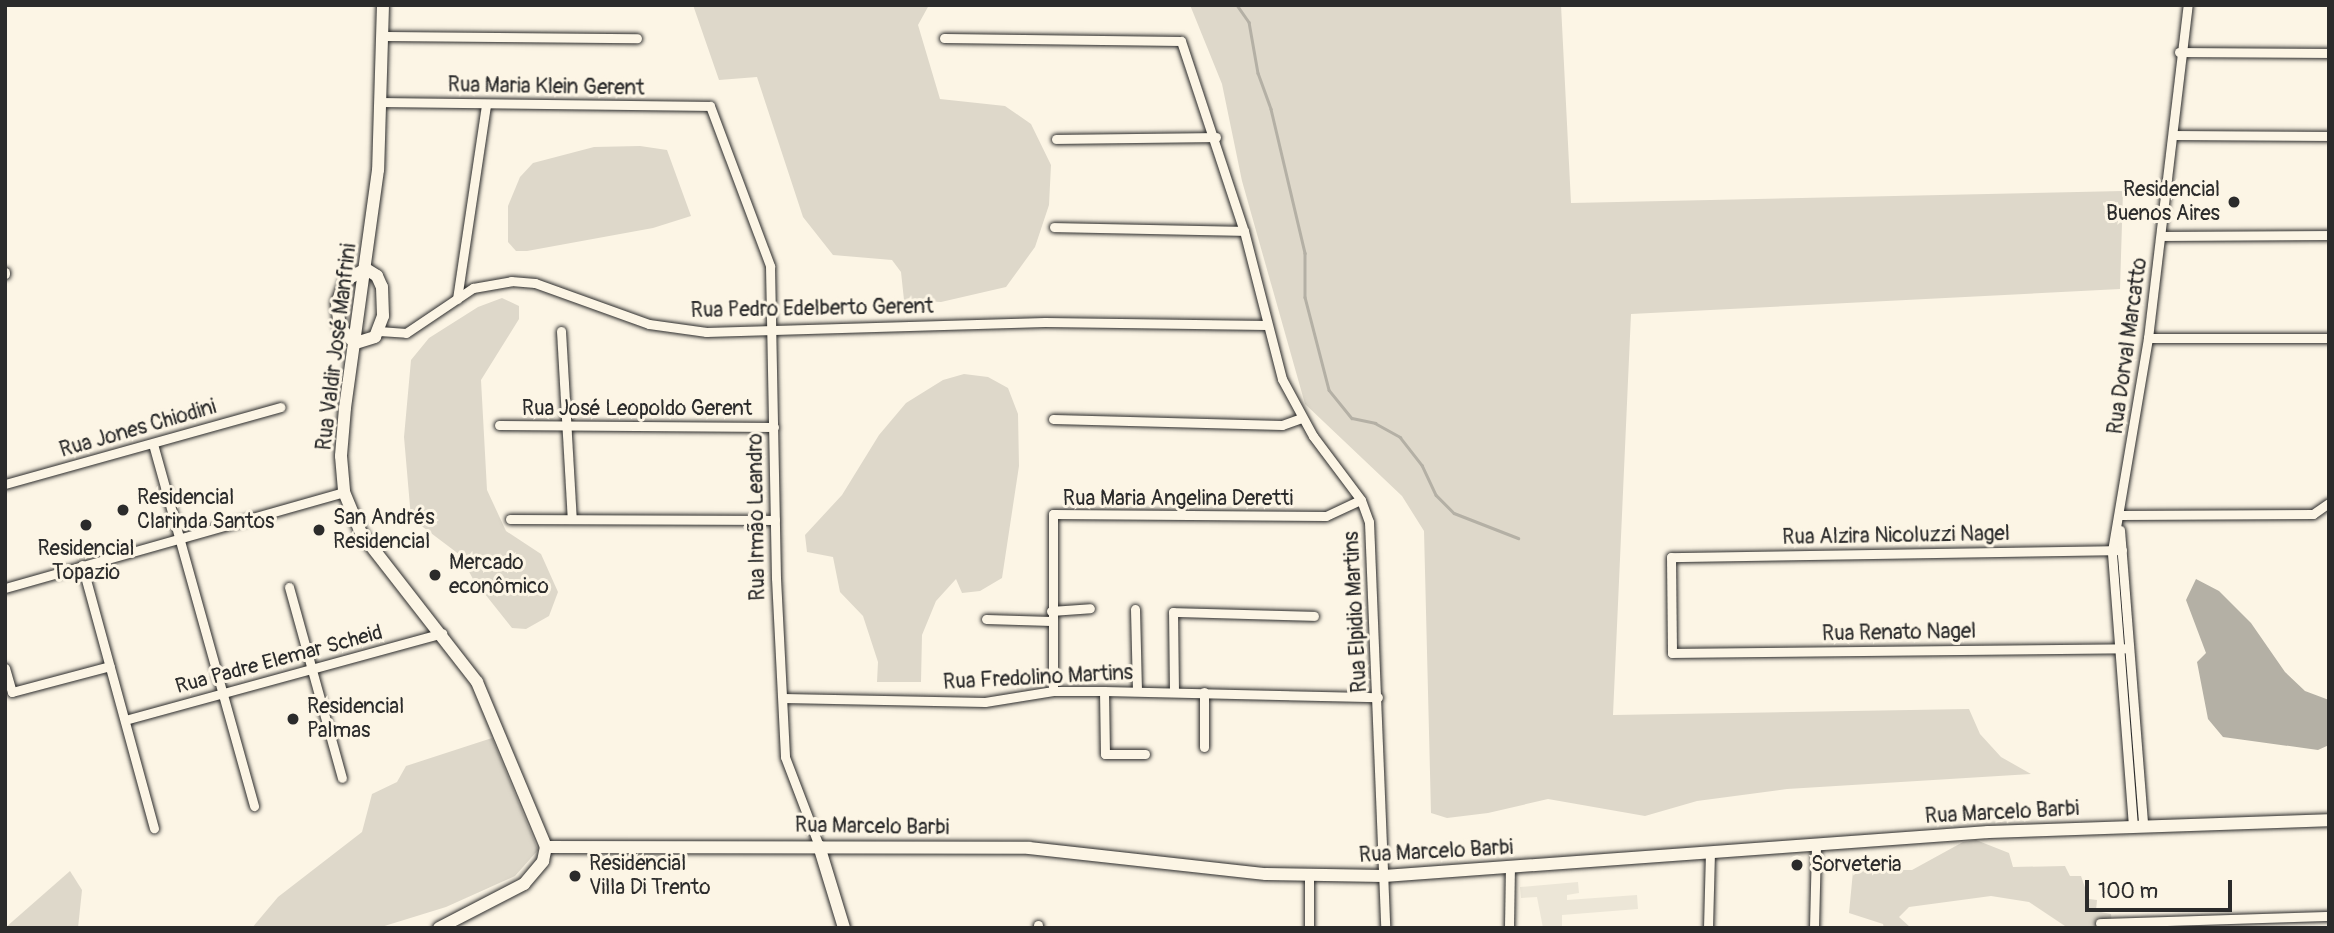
<!DOCTYPE html>
<meta charset="utf-8">
<style>
body{margin:0}
#map{position:relative;width:2334px;height:933px;overflow:hidden;background:#fcf5e5;font-family:Pangolin,sans-serif}
div>[style]{position:absolute}
[style*='--x']{left:calc(var(--x)*1px);top:calc(var(--y)*1px);width:calc(var(--w)*1px);rotate:calc(var(--a)*1deg)}
.built>*{inset:0;background:#ece6d7}
.green>*{inset:0;background:#ded8ca}
.water>*{inset:0;background:#b4b0a5}
.stream>*{height:2.5px;margin:-1.25px;padding:0 1.25px;transform-origin:1.25px;border-radius:1.25px;background:#b4b0a5}
.roads{filter:drop-shadow(0 0 2px #2b2b2b) drop-shadow(0 0 2px #2b2b2b)}
.street>*{height:9px;margin:-4.5px;padding:0 4.5px;transform-origin:4.5px;border-radius:4.5px;background:#fcf5e5}
.secondary>*{height:12px;margin:-6px;padding:0 6px;transform-origin:6px;border-radius:6px;background:#fcf5e5}
.dots>*{width:19px;height:19px;translate:-50% -50%;box-sizing:border-box;border:4px solid #fcf5e5;border-radius:50%}
span{translate:-50% -50%;white-space:nowrap;text-align:center;line-height:1.15;-webkit-text-stroke:6px #fcf5e5;paint-order:stroke}
.street-label{font-size:21px;color:#2b2b2b}
.poi-label{font-size:21px;color:#2b2b2b}
.right{translate:-100% -50%;text-align:right}
.left{translate:0 -50%;text-align:left}
.frame{position:absolute;inset:0;border:7px solid #2b2b2b;pointer-events:none}
.scale{position:absolute;left:2085px;top:880px;width:147px;height:32px;box-sizing:border-box;border:4px solid #2b2b2b;border-top:0;padding-left:9px;font-size:21px;line-height:24px;white-space:nowrap;color:#2b2b2b;-webkit-text-stroke:5px #fcf5e5;paint-order:stroke}
</style>
<div id="map">
<div class="built">
<i style="clip-path:polygon(1578px 882px,1579px 893px,1567px 895px,1567px 900px,1637px 895px,1638px 909px,1562px 915px,1562px 928px,1543px 928px,1537px 897px,1521px 898px,1520px 887px)"></i>
</div>
<div class="green">
<i style="clip-path:polygon(693px 5px,929px 5px,918px 25px,940px 99px,1005px 106px,1031px 124px,1051px 165px,1049px 205px,1035px 247px,1006px 287px,941px 302px,904px 300px,901px 272px,892px 260px,833px 255px,803px 217px,757px 77px,719px 80px)"></i>
<i style="clip-path:polygon(1190px 5px,1561px 5px,1571px 203px,2123px 191px,2120px 289px,1631px 314px,1613px 715px,1969px 709px,1980px 734px,2001px 757px,2031px 774px,1787px 789px,1697px 801px,1645px 816px,1548px 799px,1488px 813px,1447px 818px,1431px 813px,1424px 531px,1402px 496px,1305px 404px,1242px 181px,1222px 84px)"></i>
<i style="clip-path:polygon(640px 146px,667px 150px,691px 216px,653px 228px,527px 251px,516px 251px,508px 242px,508px 206px,520px 177px,533px 163px,594px 147px)"></i>
<i style="clip-path:polygon(502px 298px,519px 306px,519px 319px,481px 380px,487px 490px,506px 531px,541px 554px,558px 592px,549px 616px,526px 629px,512px 628px,473px 579px,460px 555px,411px 518px,404px 437px,411px 360px,429px 338px,478px 307px)"></i>
<i style="clip-path:polygon(964px 374px,988px 377px,1008px 388px,1018px 414px,1019px 466px,1002px 578px,980px 591px,962px 593px,956px 579px,936px 601px,922px 635px,921px 682px,877px 682px,878px 662px,863px 616px,840px 592px,833px 557px,807px 552px,805px 535px,842px 495px,879px 435px,906px 403px,943px 380px)"></i>
<i style="clip-path:polygon(492px 738px,538px 850px,515px 876px,446px 907px,378px 928px,252px 928px,278px 897px,362px 832px,372px 794px,397px 782px,406px 766px)"></i>
<i style="clip-path:polygon(1976px 840px,2009px 853px,2013px 867px,2065px 866px,2070px 876px,2081px 876px,2089px 899px,2097px 900px,2096px 911px,2111px 914px,2112px 926px,2159px 928px,2068px 928px,2029px 902px,1991px 896px,1909px 907px,1899px 917px,1911px 928px,1884px 928px,1883px 924px,1849px 913px,1854px 861px,1868px 859px,1877px 870px,1912px 870px,1963px 842px)"></i>
<i style="clip-path:polygon(70px 871px,82px 890px,78px 928px,5px 928px)"></i>
</div>
<div class="water">
<i style="clip-path:polygon(2196px 579px,2219px 591px,2251px 623px,2285px 672px,2305px 691px,2329px 700px,2329px 745px,2318px 750px,2223px 737px,2208px 719px,2197px 662px,2206px 653px,2186px 600px)"></i>
</div>
<div class="stream">
<i style="--x:1237;--y:5;--w:21;--a:55"></i>
<i style="--x:1249;--y:22;--w:52;--a:80"></i>
<i style="--x:1258;--y:73;--w:38;--a:70"></i>
<i style="--x:1271;--y:109;--w:148;--a:76.7"></i>
<i style="--x:1305;--y:253;--w:44;--a:90"></i>
<i style="--x:1305;--y:297;--w:96;--a:75.5"></i>
<i style="--x:1329;--y:390;--w:36;--a:51"></i>
<i style="--x:1352;--y:418;--w:24;--a:12"></i>
<i style="--x:1375;--y:423;--w:29;--a:29"></i>
<i style="--x:1400;--y:437;--w:36;--a:52"></i>
<i style="--x:1422;--y:465;--w:33;--a:65"></i>
<i style="--x:1436;--y:495;--w:25;--a:45"></i>
<i style="--x:1454;--y:513;--w:69;--a:21.3"></i>
</div>
<div class="roads">
<div class="street">
<i style="--x:385;--y:36;--w:252;--a:0.5"></i>
<i style="--x:944;--y:38;--w:237;--a:0.7"></i>
<i style="--x:1181;--y:41;--w:200;--a:71.7"></i>
<i style="--x:1244;--y:231;--w:153;--a:75.6"></i>
<i style="--x:1282;--y:379;--w:65;--a:61.5"></i>
<i style="--x:1313;--y:436;--w:80;--a:53.1"></i>
<i style="--x:1361;--y:500;--w:23;--a:70"></i>
<i style="--x:1369;--y:522;--w:406;--a:87.7"></i>
<i style="--x:2179;--y:52;--w:150;--a:0.4"></i>
<i style="--x:383;--y:102;--w:327;--a:0.7"></i>
<i style="--x:710;--y:106;--w:171;--a:69.4"></i>
<i style="--x:770;--y:266;--w:312;--a:88.9"></i>
<i style="--x:776;--y:578;--w:179;--a:87.1"></i>
<i style="--x:785;--y:757;--w:95;--a:69.1"></i>
<i style="--x:2175;--y:135;--w:154;--a:0.4"></i>
<i style="--x:1056;--y:139;--w:160;--a:-0.7"></i>
<i style="--x:1054;--y:227;--w:190;--a:1.2"></i>
<i style="--x:2161;--y:236;--w:168;--a:-0.3"></i>
<i style="--x:5;--y:272;--w:2;--a:90"></i>
<i style="--x:457;--y:299;--w:197;--a:-81.5"></i>
<i style="--x:379;--y:331;--w:27;--a:4"></i>
<i style="--x:406;--y:333;--w:81;--a:-33.9"></i>
<i style="--x:473;--y:288;--w:39;--a:-10"></i>
<i style="--x:511;--y:281;--w:24;--a:5"></i>
<i style="--x:535;--y:283;--w:121;--a:19.8"></i>
<i style="--x:649;--y:324;--w:58;--a:8"></i>
<i style="--x:706;--y:332;--w:339;--a:-1.7"></i>
<i style="--x:1045;--y:322;--w:222;--a:0.8"></i>
<i style="--x:561;--y:331;--w:188;--a:86.7"></i>
<i style="--x:2148;--y:338;--w:181;--a:0"></i>
<i style="--x:1053;--y:419;--w:229;--a:1.5"></i>
<i style="--x:1282;--y:425;--w:20;--a:-20"></i>
<i style="--x:499;--y:425;--w:275;--a:0.4"></i>
<i style="--x:153;--y:444;--w:376;--a:74.4"></i>
<i style="--x:5;--y:484;--w:286;--a:-15.6"></i>
<i style="--x:2120;--y:515;--w:193;--a:-0.3"></i>
<i style="--x:2313;--y:514;--w:19;--a:-35"></i>
<i style="--x:510;--y:519;--w:265;--a:0.2"></i>
<i style="--x:2120;--y:530;--w:296;--a:85.5"></i>
<i style="--x:2122;--y:550;--w:451;--a:179.1"></i>
<i style="--x:1671;--y:557;--w:96;--a:89.4"></i>
<i style="--x:1672;--y:653;--w:456;--a:-0.6"></i>
<i style="--x:82;--y:565;--w:273;--a:74.7"></i>
<i style="--x:289;--y:587;--w:198;--a:74.5"></i>
<i style="--x:5;--y:588;--w:352;--a:-15.8"></i>
<i style="--x:1135;--y:609;--w:82;--a:88.6"></i>
<i style="--x:1051;--y:611;--w:39;--a:-4"></i>
<i style="--x:986;--y:619;--w:65;--a:1.8"></i>
<i style="--x:5;--y:668;--w:25;--a:74"></i>
<i style="--x:12;--y:692;--w:101;--a:-14.9"></i>
<i style="--x:1053;--y:691;--w:177;--a:-90"></i>
<i style="--x:1053;--y:514;--w:273;--a:0.4"></i>
<i style="--x:1326;--y:516;--w:38;--a:-25"></i>
<i style="--x:1104;--y:691;--w:63;--a:89.1"></i>
<i style="--x:1105;--y:754;--w:40;--a:0"></i>
<i style="--x:1174;--y:691;--w:79;--a:-90.7"></i>
<i style="--x:1173;--y:612;--w:141;--a:1.6"></i>
<i style="--x:783;--y:698;--w:202;--a:1.1"></i>
<i style="--x:985;--y:702;--w:69;--a:-9.2"></i>
<i style="--x:1053;--y:691;--w:51;--a:0"></i>
<i style="--x:1104;--y:691;--w:274;--a:1.3"></i>
<i style="--x:125;--y:720;--w:329;--a:-15.3"></i>
<i style="--x:1204;--y:747;--w:55;--a:-90"></i>
<i style="--x:2133;--y:826;--w:276;--a:-94.4"></i>
<i style="--x:2112;--y:551;--w:216;--a:-80.4"></i>
<i style="--x:2148;--y:338;--w:335;--a:-83.2"></i>
<i style="--x:2100;--y:923;--w:229;--a:-1.8"></i>
<i style="--x:1038;--y:928;--w:3;--a:-90"></i>
<i style="--x:1309;--y:928;--w:53;--a:-90"></i>
<i style="--x:1509;--y:928;--w:61;--a:-89.1"></i>
<i style="--x:1708;--y:928;--w:76;--a:-88.5"></i>
<i style="--x:1814;--y:928;--w:84;--a:-88.6"></i>
</div>
<div class="secondary">
<i style="--x:383;--y:5;--w:165;--a:91.7"></i>
<i style="--x:378;--y:170;--w:240;--a:97.9"></i>
<i style="--x:345;--y:408;--w:48;--a:94.8"></i>
<i style="--x:341;--y:456;--w:36;--a:85"></i>
<i style="--x:344;--y:492;--w:44;--a:67.5"></i>
<i style="--x:361;--y:533;--w:189;--a:52.1"></i>
<i style="--x:477;--y:682;--w:179;--a:67.3"></i>
<i style="--x:366;--y:269;--w:13;--a:32"></i>
<i style="--x:377;--y:276;--w:12;--a:66"></i>
<i style="--x:382;--y:287;--w:29;--a:88"></i>
<i style="--x:383;--y:316;--w:22;--a:111"></i>
<i style="--x:375;--y:337;--w:21;--a:163"></i>
<i style="--x:355;--y:343;--w:21;--a:-135"></i>
<i style="--x:340;--y:328;--w:25;--a:-97"></i>
<i style="--x:337;--y:303;--w:25;--a:-69"></i>
<i style="--x:346;--y:280;--w:23;--a:-29"></i>
<i style="--x:819;--y:846;--w:86;--a:73"></i>
<i style="--x:546;--y:847;--w:483;--a:0.1"></i>
<i style="--x:1029;--y:848;--w:238;--a:6.3"></i>
<i style="--x:1266;--y:874;--w:118;--a:1"></i>
<i style="--x:1384;--y:876;--w:606;--a:-4.17"></i>
<i style="--x:1988;--y:832;--w:341;--a:-2"></i>
<i style="--x:439;--y:928;--w:96;--a:-27.4"></i>
<i style="--x:524;--y:884;--w:30;--a:-50"></i>
<i style="--x:543;--y:861;--w:14;--a:-78"></i>
</div>
</div>
<div class="dots">
<i style="left:2234px;top:202px;background:#2b2b2b"></i>
<i style="left:123px;top:510px;background:#2b2b2b"></i>
<i style="left:86px;top:525px;background:#2b2b2b"></i>
<i style="left:319px;top:530px;background:#2b2b2b"></i>
<i style="left:435px;top:575px;background:#2b2b2b"></i>
<i style="left:293px;top:719px;background:#2b2b2b"></i>
<i style="left:1797px;top:865px;background:#2b2b2b"></i>
<i style="left:575px;top:876px;background:#2b2b2b"></i>
</div>
<div class="street-label">
<span style="left:546px;top:87px;rotate:1deg">Rua Maria Klein Gerent</span>
<span style="left:812px;top:309px;rotate:-1deg">Rua Pedro Edelberto Gerent</span>
<span style="left:2128px;top:346px;rotate:-82deg">Rua Dorval Marcatto</span>
<span style="left:337px;top:347px;rotate:-83deg">Rua Valdir José Manfrini</span>
<span style="left:637px;top:409px">Rua José Leopoldo Gerent</span>
<span style="left:138px;top:429px;rotate:-16deg">Rua Jones Chiodini</span>
<span style="left:1178px;top:499px">Rua Maria Angelina Deretti</span>
<span style="left:757px;top:517px;rotate:-91deg">Rua Irmão Leandro</span>
<span style="left:1896px;top:536px;rotate:-1deg">Rua Alzira Nicoluzzi Nagel</span>
<span style="left:1356px;top:612px;rotate:-93deg">Rua Elpidio Martins</span>
<span style="left:1899px;top:633px;rotate:-1deg">Rua Renato Nagel</span>
<span style="left:279px;top:660px;rotate:-15deg">Rua Padre Elemar Scheid</span>
<span style="left:1038px;top:678px;rotate:-3deg">Rua Fredolino Martins</span>
<span style="left:2002px;top:813px;rotate:-3deg">Rua Marcelo Barbi</span>
<span style="left:872px;top:827px;rotate:1deg">Rua Marcelo Barbi</span>
<span style="left:1436px;top:852px;rotate:-3deg">Rua Marcelo Barbi</span>
</div>
<div class="poi-label">
<span class="right" style="left:2220px;top:202px">Residencial<br>Buenos Aires</span>
<span class="left" style="left:137px;top:510px">Residencial<br>Clarinda Santos</span>
<span class="left" style="left:333px;top:530px">San Andrés<br>Residencial</span>
<span style="left:86px;top:561px">Residencial<br>Topazio</span>
<span class="left" style="left:449px;top:575px">Mercado<br>econômico</span>
<span class="left" style="left:307px;top:719px">Residencial<br>Palmas</span>
<span class="left" style="left:589px;top:876px">Residencial<br>Villa Di Trento</span>
<span class="left" style="left:1811px;top:865px">Sorveteria</span>
</div>
<div class="frame"></div>
<div class="scale">100 m</div>
</div>
